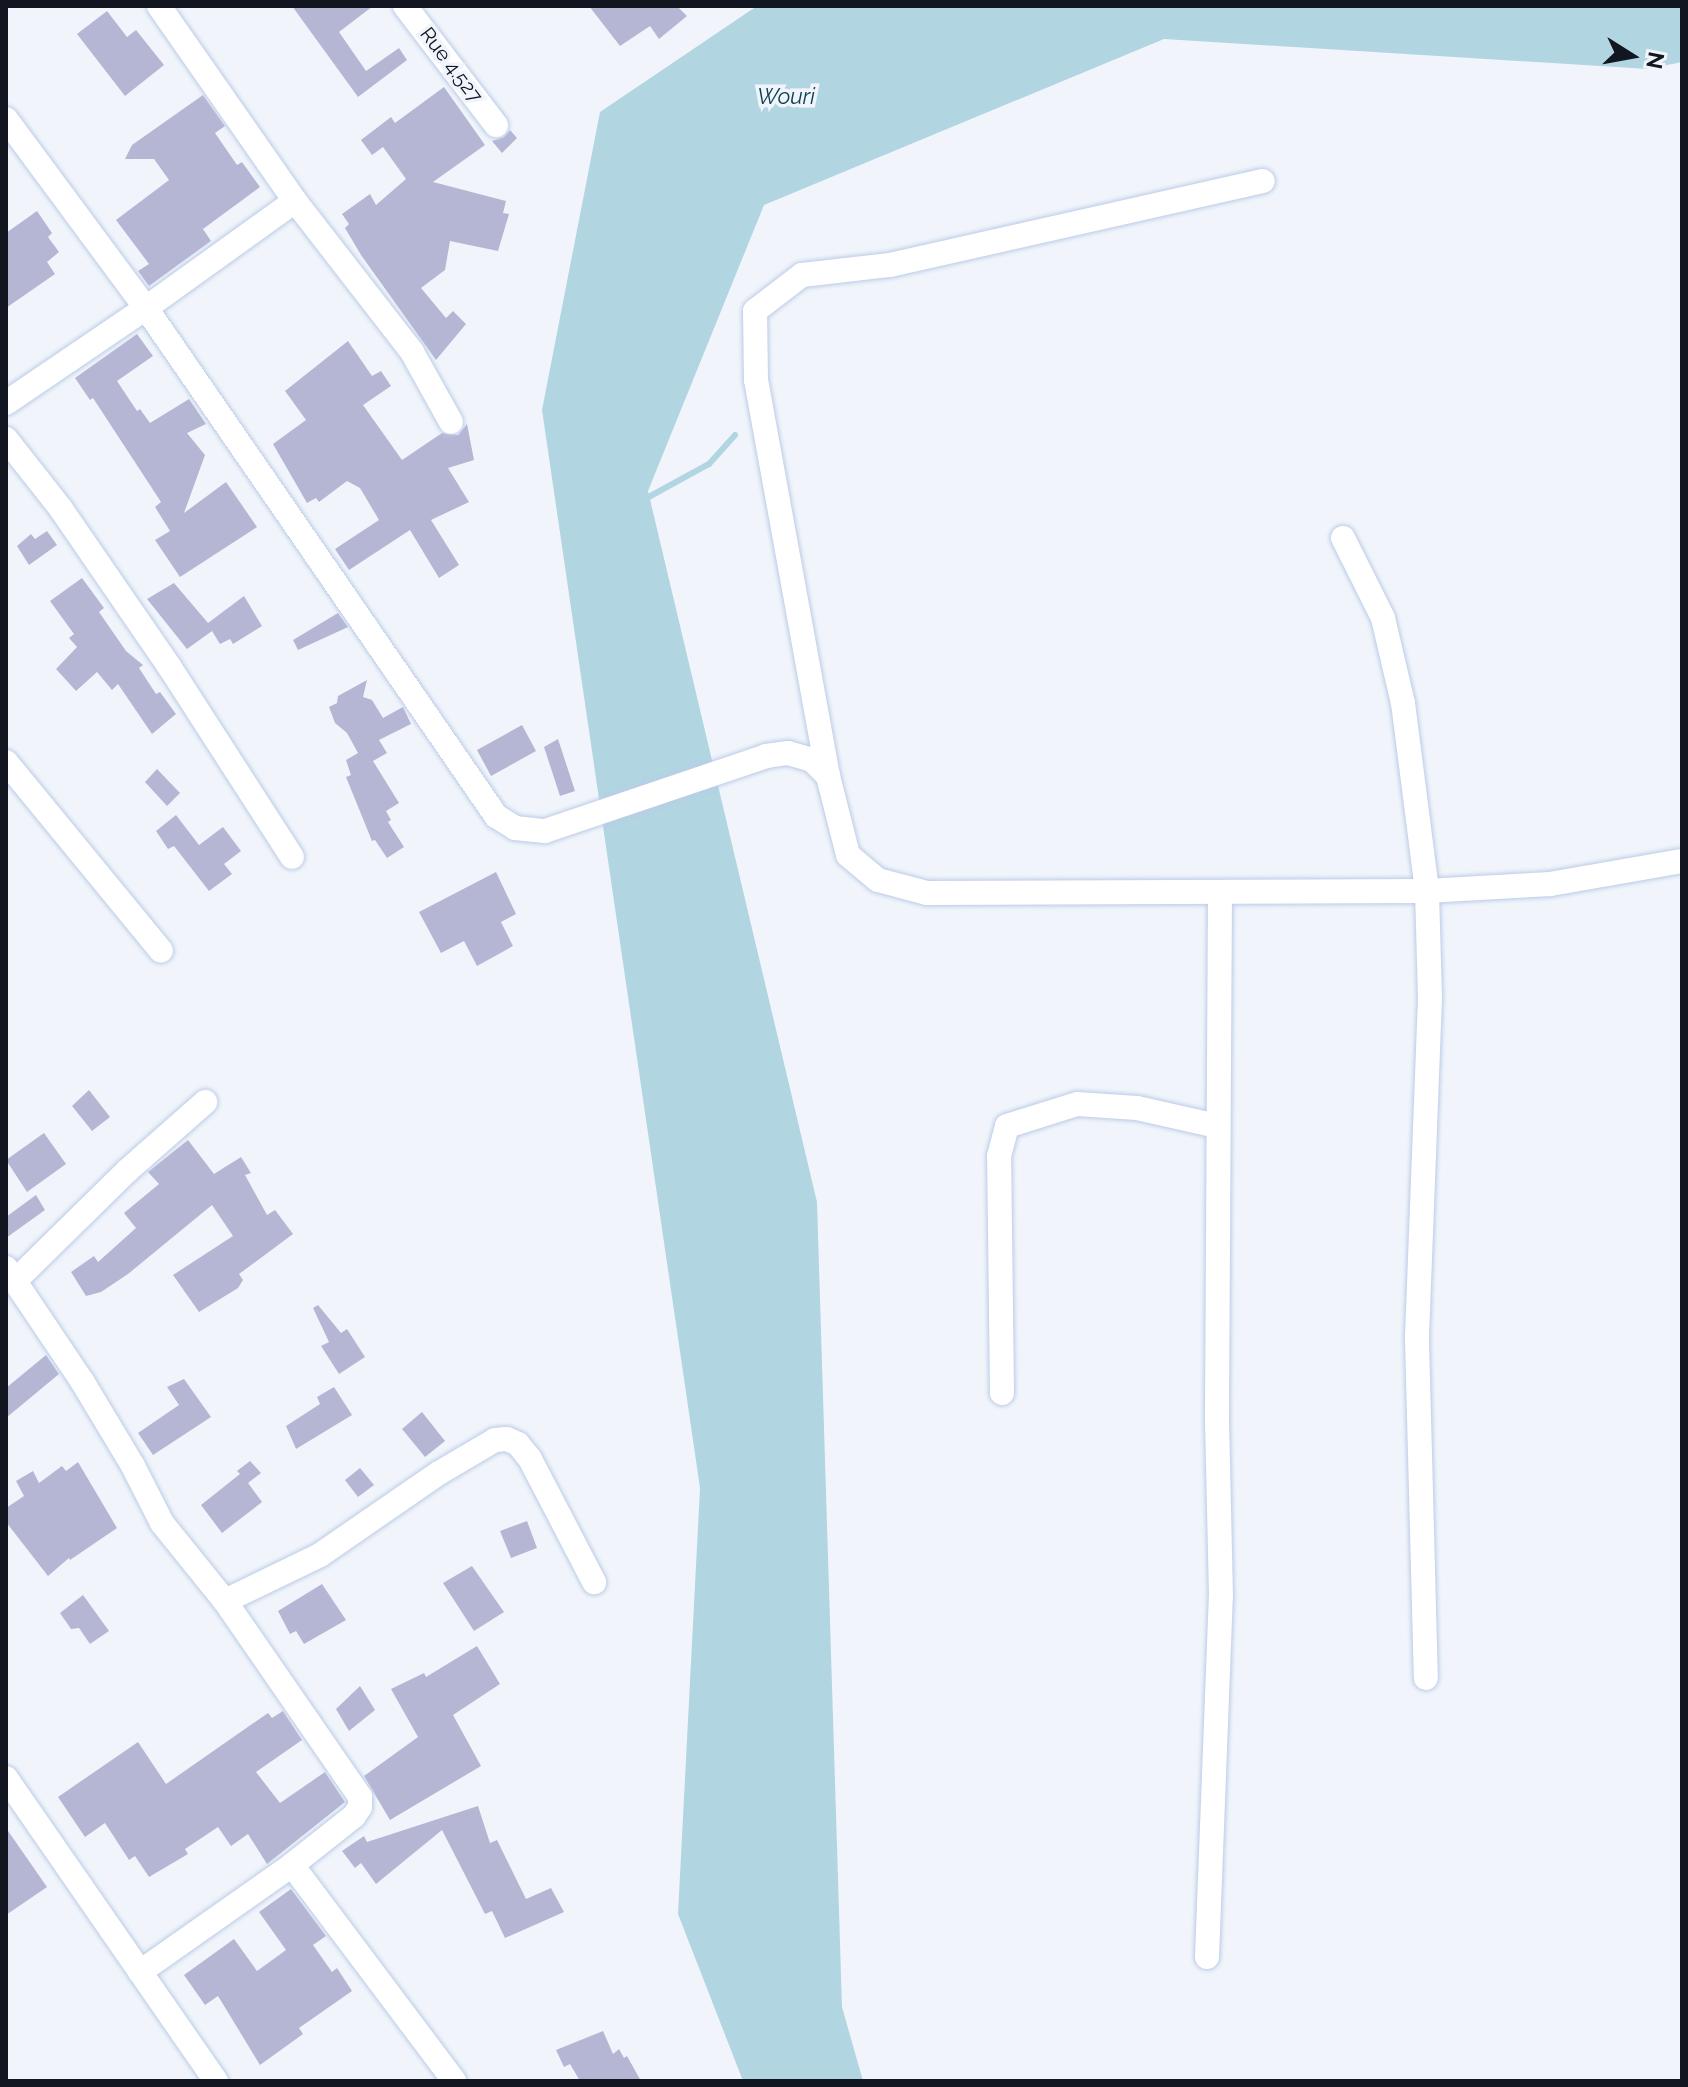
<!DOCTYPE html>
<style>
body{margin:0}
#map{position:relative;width:1688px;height:2087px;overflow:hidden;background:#f1f5fb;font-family:Raleway,sans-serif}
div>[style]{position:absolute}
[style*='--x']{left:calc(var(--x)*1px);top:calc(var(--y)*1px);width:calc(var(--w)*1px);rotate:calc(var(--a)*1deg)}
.water>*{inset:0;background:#b2d5e2}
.stream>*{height:6px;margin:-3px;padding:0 3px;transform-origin:3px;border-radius:3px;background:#b2d5e2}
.building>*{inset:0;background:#b5b6d4}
.roads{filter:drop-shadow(0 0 2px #bccbe7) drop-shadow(0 0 2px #bccbe7)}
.minor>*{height:24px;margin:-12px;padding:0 12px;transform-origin:12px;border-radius:12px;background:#fff}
span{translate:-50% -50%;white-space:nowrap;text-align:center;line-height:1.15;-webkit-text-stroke:7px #f1f5fb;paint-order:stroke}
.street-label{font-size:20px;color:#111620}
.water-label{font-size:22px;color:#0e414f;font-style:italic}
.frame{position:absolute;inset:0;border:8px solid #111620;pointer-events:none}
.north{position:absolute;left:1592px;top:16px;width:80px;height:80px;-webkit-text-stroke:6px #f1f5fb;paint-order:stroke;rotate:101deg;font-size:22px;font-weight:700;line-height:32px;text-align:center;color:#111620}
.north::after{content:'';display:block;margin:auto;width:28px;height:36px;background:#111620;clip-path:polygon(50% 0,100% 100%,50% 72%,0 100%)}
</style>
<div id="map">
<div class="water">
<i style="clip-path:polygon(757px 6px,1682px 6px,1682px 62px,1648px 69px,1164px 39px,764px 205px,648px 491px,817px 1202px,842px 2007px,863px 2081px,743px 2081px,678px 1914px,700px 1488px,542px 410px,600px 112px)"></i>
</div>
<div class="stream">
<i style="--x:645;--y:499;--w:73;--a:-28.7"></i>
<i style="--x:709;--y:464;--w:39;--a:-48"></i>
</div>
<div class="building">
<i style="clip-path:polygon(292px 6px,373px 6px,339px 32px,366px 71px,399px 48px,407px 60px,358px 97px)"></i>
<i style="clip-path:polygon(589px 6px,677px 6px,687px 16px,659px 39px,650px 26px,620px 46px)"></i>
<i style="clip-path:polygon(107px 11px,127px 37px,136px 30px,164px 65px,125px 96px,77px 34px)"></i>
<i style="clip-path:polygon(444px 87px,485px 145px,433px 182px,506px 201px,503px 213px,509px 214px,498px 251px,450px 241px,445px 270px,421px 288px,446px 318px,453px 311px,466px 324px,436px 360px,361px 255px,345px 228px,349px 224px,342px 214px,370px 194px,376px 205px,406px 179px,383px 147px,372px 155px,361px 140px,391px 117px,395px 123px)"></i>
<i style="clip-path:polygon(203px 95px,225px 126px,215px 133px,237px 165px,242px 162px,260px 187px,203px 229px,211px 241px,149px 286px,138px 271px,149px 264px,116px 220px,169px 180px,154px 159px,125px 159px,132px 145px)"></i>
<i style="clip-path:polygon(510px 130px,517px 138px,502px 153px,492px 141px,504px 137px)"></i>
<i style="clip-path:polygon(37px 211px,52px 233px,48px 237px,59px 252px,47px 262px,55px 274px,6px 308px,6px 233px)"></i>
<i style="clip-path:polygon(137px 334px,153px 356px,117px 381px,137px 411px,140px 409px,150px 423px,189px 399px,206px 424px,187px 433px,205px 455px,184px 513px,226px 482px,257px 527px,180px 577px,155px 540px,170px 531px,155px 507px,161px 502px,93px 398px,90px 400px,75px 378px)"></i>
<i style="clip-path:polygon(348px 341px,372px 376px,381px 371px,391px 386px,363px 405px,402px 460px,442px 433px,458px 435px,467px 424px,474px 460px,448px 468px,469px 502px,431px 520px,459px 565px,439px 578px,410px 530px,349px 570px,335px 549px,379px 520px,360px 488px,347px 481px,319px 502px,316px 498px,307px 503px,273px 444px,306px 420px,285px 391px)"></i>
<i style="clip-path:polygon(47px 531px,57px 545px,29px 565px,17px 546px,31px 534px,35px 539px)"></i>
<i style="clip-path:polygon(82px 578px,104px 608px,99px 612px,126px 651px,143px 665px,139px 668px,156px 694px,160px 692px,176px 714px,152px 734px,118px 684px,112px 690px,97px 672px,76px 691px,56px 669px,77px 647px,69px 638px,74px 634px,50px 601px)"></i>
<i style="clip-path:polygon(174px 583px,208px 623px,244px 596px,262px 626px,233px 644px,230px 639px,220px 644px,212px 631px,187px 649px,147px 599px)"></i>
<i style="clip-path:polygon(338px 613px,348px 627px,298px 650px,293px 640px)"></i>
<i style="clip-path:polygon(367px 680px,363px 697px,372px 700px,383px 718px,403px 707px,411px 724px,379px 740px,387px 753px,373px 761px,399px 803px,386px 811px,391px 820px,388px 822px,404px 847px,387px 858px,375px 840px,372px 841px,346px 777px,351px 775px,346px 760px,358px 753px,347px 733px,335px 723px,329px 707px,337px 703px,338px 696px)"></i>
<i style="clip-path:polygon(522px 725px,536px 751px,491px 776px,477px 750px)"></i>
<i style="clip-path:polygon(558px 739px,575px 791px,560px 796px,544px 747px)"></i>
<i style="clip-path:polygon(157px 769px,180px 793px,167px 806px,145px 782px)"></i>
<i style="clip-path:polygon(176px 815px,199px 845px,223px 827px,241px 851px,224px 864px,232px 874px,209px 891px,174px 846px,168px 849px,156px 831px)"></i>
<i style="clip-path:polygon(496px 872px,516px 914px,501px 922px,513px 946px,477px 966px,464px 941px,441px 953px,419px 912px)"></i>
<i style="clip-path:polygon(89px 1090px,110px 1117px,92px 1131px,72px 1106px)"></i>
<i style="clip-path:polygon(44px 1133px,66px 1164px,27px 1192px,6px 1160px)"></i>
<i style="clip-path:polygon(188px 1140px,214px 1174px,241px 1157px,251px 1173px,245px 1175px,267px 1215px,275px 1210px,293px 1234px,239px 1274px,243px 1280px,238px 1288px,199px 1312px,173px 1275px,233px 1236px,212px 1205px,128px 1274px,101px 1292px,86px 1296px,71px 1272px,94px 1256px,98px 1262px,136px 1228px,124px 1213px,159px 1184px,148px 1172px)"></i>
<i style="clip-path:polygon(36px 1195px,45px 1210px,6px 1238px,6px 1217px)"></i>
<i style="clip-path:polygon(318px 1305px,341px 1333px,347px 1329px,365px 1357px,339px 1374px,321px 1346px,329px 1342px,313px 1308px)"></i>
<i style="clip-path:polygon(46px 1355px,59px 1374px,6px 1418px,6px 1388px)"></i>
<i style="clip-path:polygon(184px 1379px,211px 1417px,153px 1455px,138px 1433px,179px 1405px,167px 1387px)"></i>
<i style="clip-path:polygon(334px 1387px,352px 1415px,296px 1449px,286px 1426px,320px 1404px,317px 1397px)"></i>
<i style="clip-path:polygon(422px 1412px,445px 1441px,425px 1457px,402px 1429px)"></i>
<i style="clip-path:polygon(250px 1461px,261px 1473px,248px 1483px,262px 1502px,222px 1533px,201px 1505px,240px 1474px,237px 1471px)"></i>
<i style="clip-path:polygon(78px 1462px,117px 1528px,70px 1560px,69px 1558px,48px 1576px,6px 1522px,6px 1508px,24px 1496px,16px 1481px,33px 1471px,39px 1483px,62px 1466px,66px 1471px)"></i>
<i style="clip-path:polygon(360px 1468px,374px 1485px,358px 1497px,345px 1480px)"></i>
<i style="clip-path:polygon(527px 1521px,537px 1548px,511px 1558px,500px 1531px)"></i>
<i style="clip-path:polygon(472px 1566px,504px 1612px,474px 1631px,443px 1583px)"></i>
<i style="clip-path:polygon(322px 1584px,346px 1620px,304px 1644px,296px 1631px,290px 1634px,278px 1611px)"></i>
<i style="clip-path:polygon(83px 1595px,109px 1631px,90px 1644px,79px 1628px,71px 1629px,60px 1613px)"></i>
<i style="clip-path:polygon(477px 1646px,500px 1684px,453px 1715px,481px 1766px,390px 1820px,364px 1776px,418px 1737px,391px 1689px,424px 1673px,426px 1677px)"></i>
<i style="clip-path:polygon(360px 1686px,375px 1710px,349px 1731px,336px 1709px)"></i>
<i style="clip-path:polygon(283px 1711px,302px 1740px,256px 1772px,280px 1803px,325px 1772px,345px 1802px,267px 1864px,248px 1834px,231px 1846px,218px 1827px,185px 1849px,188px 1854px,149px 1877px,135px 1856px,129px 1860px,105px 1823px,85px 1837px,58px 1797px,138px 1742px,166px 1784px,268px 1713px,272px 1718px)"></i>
<i style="clip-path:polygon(478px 1806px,490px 1843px,497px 1840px,526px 1899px,551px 1888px,564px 1912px,505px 1938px,492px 1911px,485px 1914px,442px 1830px,376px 1884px,361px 1863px,355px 1868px,342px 1851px,364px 1836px,367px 1842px)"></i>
<i style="clip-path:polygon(6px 1828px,47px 1887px,6px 1915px)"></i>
<i style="clip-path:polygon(291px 1889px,326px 1936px,313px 1945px,332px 1972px,337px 1968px,352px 1991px,299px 2028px,303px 2034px,260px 2065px,218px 1996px,205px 2005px,184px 1975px,234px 1939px,257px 1971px,286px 1950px,259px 1912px)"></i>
<i style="clip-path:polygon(603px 2031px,613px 2054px,619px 2049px,624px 2058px,627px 2056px,641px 2081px,580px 2081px,570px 2064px,564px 2067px,556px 2050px)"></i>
</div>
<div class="roads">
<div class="minor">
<i style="--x:159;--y:6;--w:238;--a:55.1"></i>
<i style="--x:405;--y:6;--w:150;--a:52.6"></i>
<i style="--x:6;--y:119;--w:235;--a:53.5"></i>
<i style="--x:146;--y:308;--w:617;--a:55.43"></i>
<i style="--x:496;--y:816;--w:22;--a:32"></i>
<i style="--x:515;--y:828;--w:30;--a:6"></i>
<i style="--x:545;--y:831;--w:233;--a:-18.7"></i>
<i style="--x:766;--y:756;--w:22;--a:-8"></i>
<i style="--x:788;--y:753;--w:25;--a:16"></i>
<i style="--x:812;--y:760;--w:23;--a:45"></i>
<i style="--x:828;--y:776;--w:81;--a:75.8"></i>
<i style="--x:848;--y:855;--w:39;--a:40"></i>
<i style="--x:878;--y:880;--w:51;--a:14.9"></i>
<i style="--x:927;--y:893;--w:500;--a:-0.23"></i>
<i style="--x:1427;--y:891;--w:123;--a:-3.3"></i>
<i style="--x:1550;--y:884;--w:134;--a:-9.9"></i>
<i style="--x:6;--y:403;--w:169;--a:-34.2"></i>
<i style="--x:146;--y:308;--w:183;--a:-35.7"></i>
<i style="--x:295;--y:201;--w:191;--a:52.2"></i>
<i style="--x:412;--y:352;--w:80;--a:60.9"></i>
<i style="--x:6;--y:439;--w:89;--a:51.8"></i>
<i style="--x:61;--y:509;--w:191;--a:55.5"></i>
<i style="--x:169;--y:666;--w:227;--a:57.2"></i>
<i style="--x:1343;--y:538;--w:89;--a:63.4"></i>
<i style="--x:1383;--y:618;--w:87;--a:76.8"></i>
<i style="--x:1403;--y:703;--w:190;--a:82.7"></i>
<i style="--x:1427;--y:891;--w:107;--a:88.4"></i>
<i style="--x:1430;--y:998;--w:342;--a:92.2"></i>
<i style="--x:1417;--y:1340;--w:338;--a:88.5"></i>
<i style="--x:6;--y:762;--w:244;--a:50.6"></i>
<i style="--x:828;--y:776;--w:402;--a:-100.3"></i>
<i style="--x:756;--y:380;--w:69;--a:-90.8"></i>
<i style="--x:755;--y:311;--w:59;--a:-37.5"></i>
<i style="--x:802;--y:275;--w:89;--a:-6.5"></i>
<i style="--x:890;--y:265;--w:382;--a:-12.7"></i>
<i style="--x:6;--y:1268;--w:136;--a:56.1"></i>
<i style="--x:82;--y:1381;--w:99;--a:59"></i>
<i style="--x:133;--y:1466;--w:64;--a:63"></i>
<i style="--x:162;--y:1523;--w:100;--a:51.1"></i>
<i style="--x:225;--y:1601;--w:238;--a:55.4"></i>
<i style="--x:360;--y:1797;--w:10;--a:90"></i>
<i style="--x:360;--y:1807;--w:11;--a:124"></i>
<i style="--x:354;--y:1816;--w:79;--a:141.7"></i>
<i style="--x:15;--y:1281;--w:158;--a:-44.5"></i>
<i style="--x:128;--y:1170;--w:103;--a:-41.4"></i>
<i style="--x:1002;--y:1393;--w:237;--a:-90.7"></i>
<i style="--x:999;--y:1156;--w:31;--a:-75"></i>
<i style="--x:1007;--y:1126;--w:73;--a:-17.4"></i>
<i style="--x:1077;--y:1104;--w:60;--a:3.8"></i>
<i style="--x:1137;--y:1108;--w:82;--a:12.7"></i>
<i style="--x:225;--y:1601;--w:106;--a:-25.8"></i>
<i style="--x:320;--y:1555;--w:145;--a:-34.6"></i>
<i style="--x:439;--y:1473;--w:65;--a:-30.5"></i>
<i style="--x:495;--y:1440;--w:12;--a:-5"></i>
<i style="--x:507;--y:1439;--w:12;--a:24"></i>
<i style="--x:518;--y:1444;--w:19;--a:51"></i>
<i style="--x:530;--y:1459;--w:139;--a:62.5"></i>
<i style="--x:6;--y:1778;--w:369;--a:55.3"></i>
<i style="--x:1207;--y:1957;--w:361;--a:-87.8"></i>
<i style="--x:1221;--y:1596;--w:183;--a:-91.3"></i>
<i style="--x:1217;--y:1413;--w:521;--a:-89.67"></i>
<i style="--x:140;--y:1972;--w:186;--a:-35.1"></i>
<i style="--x:292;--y:1865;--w:270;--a:53.1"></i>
</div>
</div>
<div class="street-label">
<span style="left:451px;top:65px;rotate:53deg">Rue 4.527</span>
</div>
<div class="water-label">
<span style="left:786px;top:97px">Wouri</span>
</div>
<div class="frame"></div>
<div class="north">N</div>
</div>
